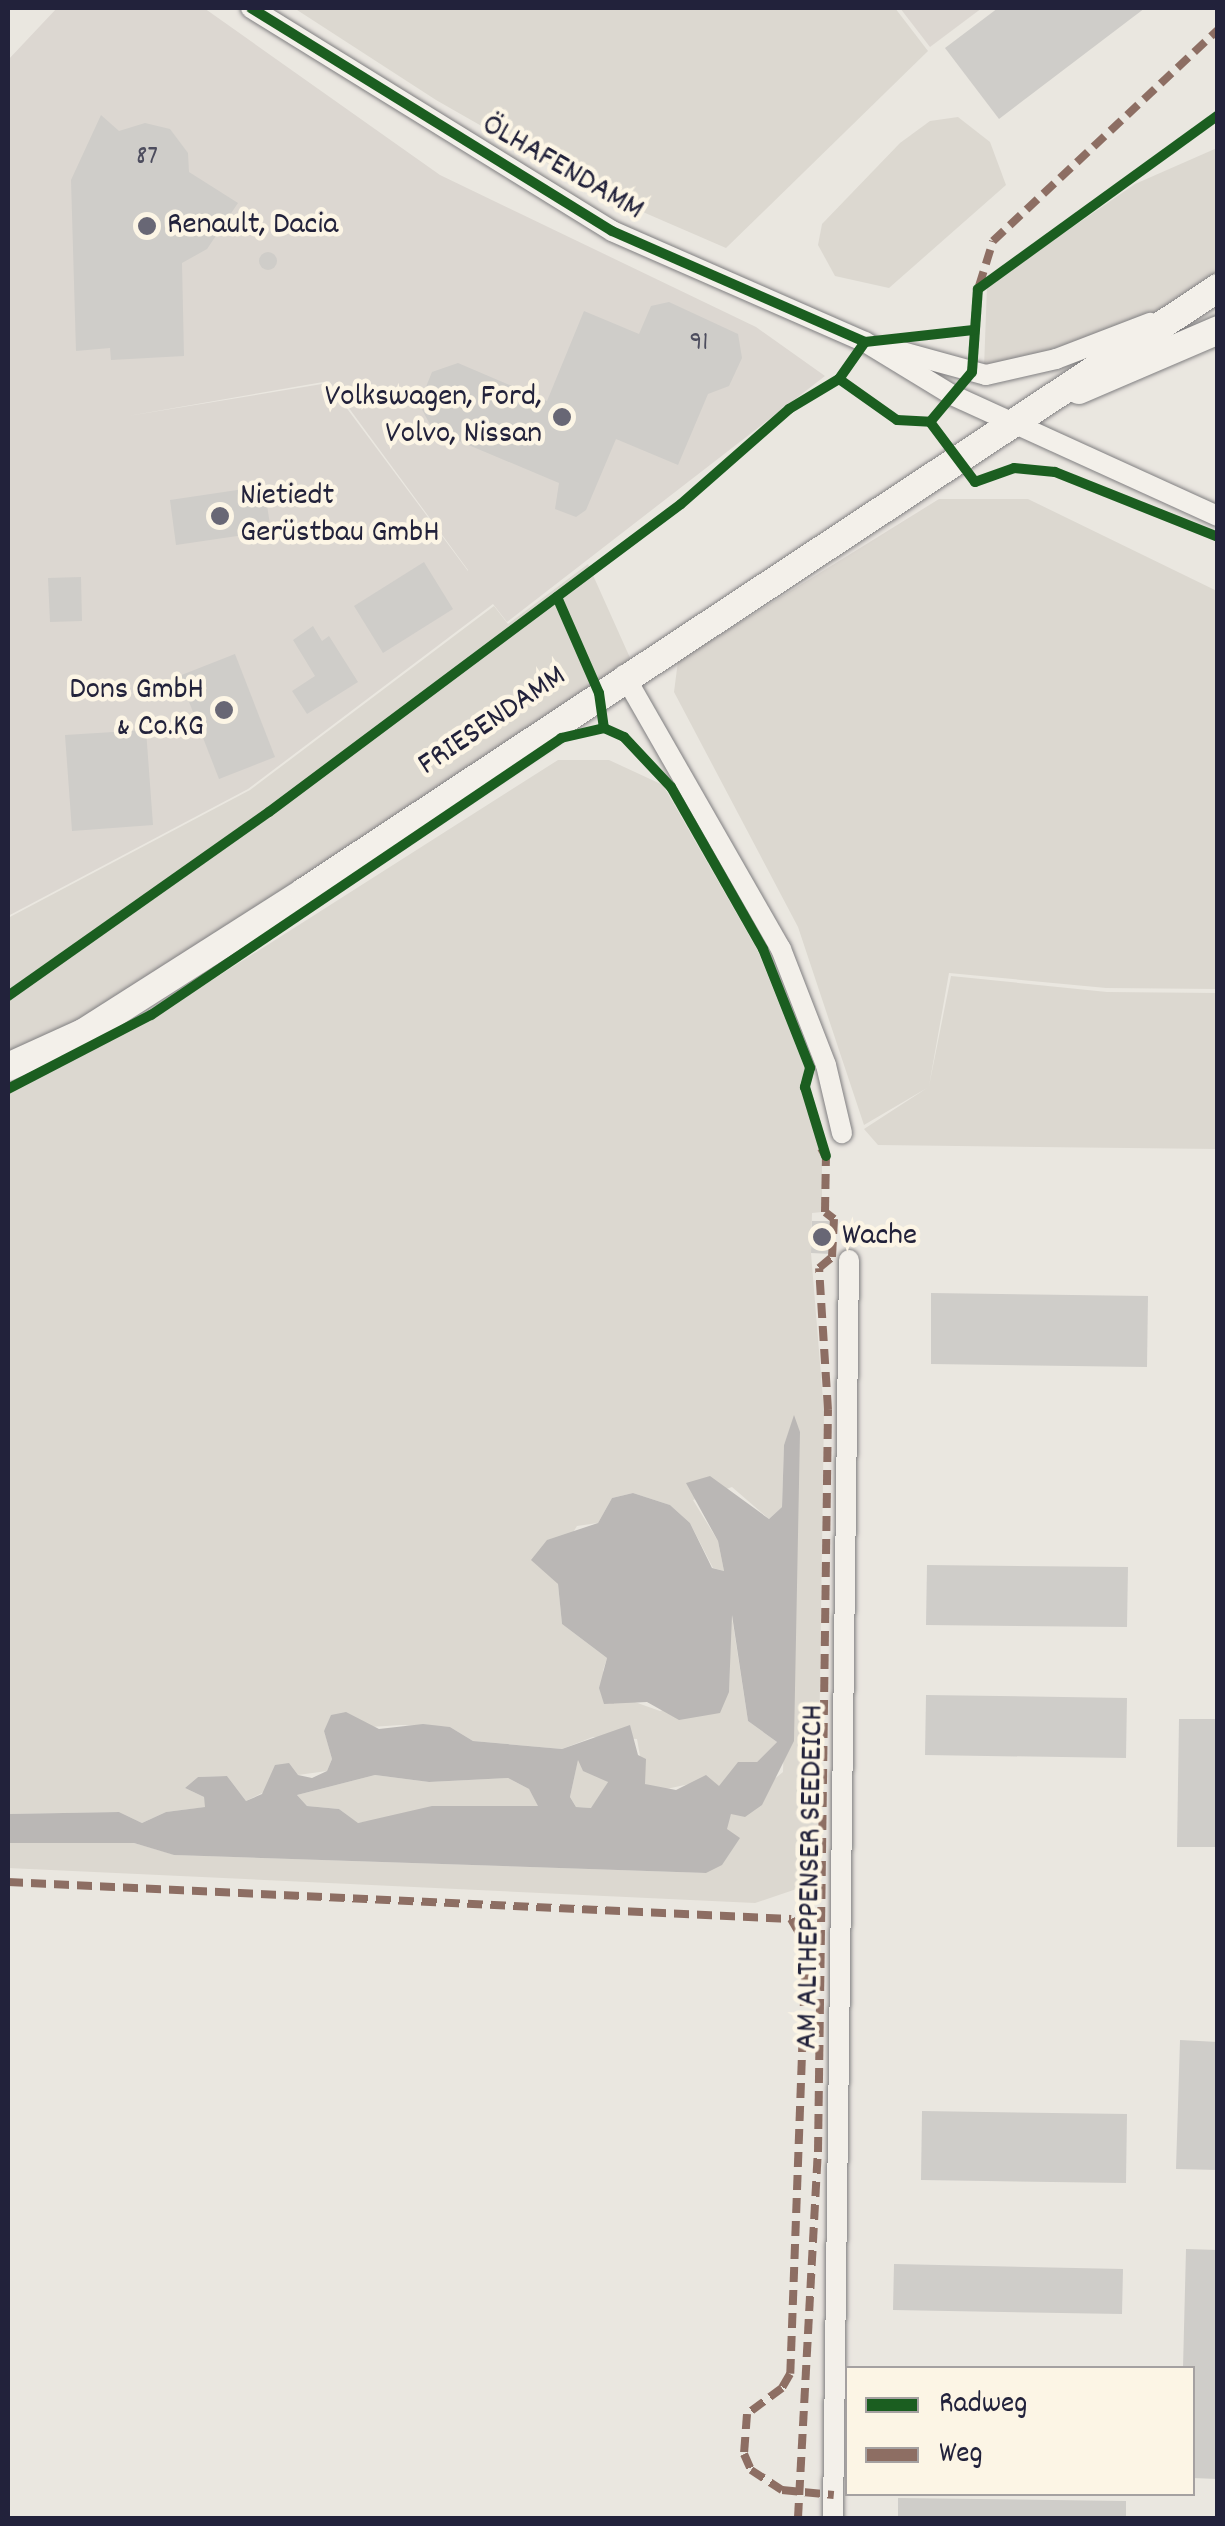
<!DOCTYPE html>
<meta charset="utf-8">
<style>
body{margin:0}
#map{position:relative;width:1225px;height:2526px;overflow:hidden;background:#eae7e0;font-family:Dekko,sans-serif}
div>[style]{position:absolute}
[style*='--x']{left:calc(var(--x)*1px);top:calc(var(--y)*1px);width:calc(var(--w)*1px);rotate:calc(var(--a)*1deg)}
.built>*{inset:0;background:#dcd7d1}
.green>*{inset:0;background:#dcd8d0}
.water>*{inset:0;background:#bab7b5}
.building>*{inset:0;background:#cfcdc9}
.round{border-radius:50%}
.roads{filter:drop-shadow(0 0 2px #807f81) drop-shadow(0 0 2px #807f81)}
.street>*{height:20px;margin:-10px;padding:0 10px;transform-origin:10px;border-radius:10px;background:#f3f0ea}
.secondary>*{height:28px;margin:-14px;padding:0 14px;transform-origin:14px;border-radius:14px;background:#f3f0ea}
.quiet>*{height:8px;margin-top:-4px;transform-origin:0;background:repeating-linear-gradient(90deg,#8d6e63 0 15px,transparent 0 23px)}
.cycleway>*{height:10px;margin:-5px;padding:0 5px;transform-origin:5px;border-radius:5px;background:#1b5e20}
.dots>*{width:28px;height:28px;translate:-50% -50%;box-sizing:border-box;border:5px solid #fcf5e5;border-radius:50%}
span{translate:-50% -50%;white-space:nowrap;text-align:center;line-height:1.15;-webkit-text-stroke:9px #fcf5e5;paint-order:stroke}
.number-label{font-size:28px;color:#4d4d5e}
.number-label span{-webkit-text-stroke-width:0}
.street-label{font-size:32px;color:#22223b}
.poi-label{font-size:32px;color:#22223b}
.left{translate:0 -50%;text-align:left}
.right{translate:-100% -50%;text-align:right}
.frame{position:absolute;inset:0;border:10px solid #22223b;pointer-events:none}
.legend{position:absolute;left:845px;top:2366px;width:350px;height:130px;box-sizing:border-box;background:#fcf5e5;border:2px solid #a5a1a1;margin:0;padding:12px 18px;list-style:none;font-size:30px;color:#22223b}
.legend li{display:flex;align-items:center;gap:20px;height:50px}
.legend b{width:50px;border:2px solid #a5a1a1}
</style>
<div id="map">
<div class="built">
<i style="clip-path:polygon(evenodd,57px 8px,204px 8px,440px 175px,756px 327px,825px 376px,507px 622px,493px 604px,248px 789px,8px 916px,8px 60px,57px 8px,329px 381px,468px 570px,468px 571px,328px 383px,128px 416px,329px 381px)"></i>
<i style="clip-path:polygon(900px 8px,982px 8px,930px 47px)"></i>
</div>
<div class="green">
<i style="clip-path:polygon(294px 8px,895px 8px,928px 51px,726px 248px,599px 193px,436px 100px)"></i>
<i style="clip-path:polygon(958px 117px,990px 142px,1006px 185px,889px 288px,835px 276px,818px 245px,822px 224px,900px 143px,930px 121px)"></i>
<i style="clip-path:polygon(1217px 148px,1217px 307px,984px 368px,987px 286px,1135px 184px)"></i>
<i style="clip-path:polygon(939px 499px,1028px 499px,1217px 591px,1217px 989px,1106px 988px,949px 973px,929px 1086px,951px 976px,1107px 992px,1217px 993px,1217px 1149px,878px 1145px,864px 1129px,927px 1088px,864px 1125px,798px 927px,674px 692px,678px 661px)"></i>
<i style="clip-path:polygon(588px 564px,631px 660px,80px 1025px,8px 1058px,8px 918px,250px 790px,494px 606px,508px 624px)"></i>
<i style="clip-path:polygon(558px 760px,609px 760px,663px 785px,758px 951px,806px 1071px,800px 1084px,822px 1159px,822px 1212px,812px 1213px,811px 1253px,824px 1412px,817px 1882px,755px 1903px,8px 1868px,8px 1843px,134px 1843px,175px 1855px,706px 1873px,731px 1814px,783px 1772px,794px 1417px,784px 1445px,782px 1507px,769px 1519px,732px 1487px,693px 1500px,718px 1541px,724px 1571px,713px 1568px,690px 1523px,670px 1505px,633px 1493px,612px 1498px,598px 1523px,577px 1526px,549px 1571px,558px 1584px,562px 1624px,607px 1658px,603px 1671px,632px 1701px,660px 1711px,729px 1692px,731px 1611px,748px 1721px,777px 1742px,757px 1762px,738px 1763px,719px 1787px,694px 1783px,657px 1791px,645px 1784px,637px 1739px,593px 1737px,562px 1749px,473px 1741px,450px 1727px,401px 1725px,324px 1730px,332px 1759px,327px 1771px,298px 1775px,246px 1801px,227px 1776px,198px 1777px,185px 1788px,204px 1797px,206px 1807px,166px 1812px,142px 1823px,119px 1812px,8px 1814px,8px 1094px,154px 1017px)"></i>
<i style="clip-path:polygon(578px 1759px,608px 1782px,592px 1808px,576px 1807px,570px 1797px)"></i>
<i style="clip-path:polygon(375px 1775px,429px 1782px,508px 1778px,529px 1789px,539px 1806px,472px 1806px,357px 1823px,339px 1809px,307px 1806px,297px 1795px)"></i>
</div>
<div class="water">
<i style="clip-path:polygon(evenodd,794px 1415px,800px 1432px,794px 1741px,762px 1805px,745px 1817px,731px 1814px,727px 1829px,740px 1838px,722px 1865px,706px 1873px,174px 1855px,134px 1843px,8px 1843px,8px 1814px,119px 1812px,142px 1823px,166px 1812px,205px 1807px,204px 1797px,185px 1788px,198px 1777px,227px 1776px,246px 1801px,262px 1794px,275px 1765px,289px 1763px,298px 1775px,312px 1778px,327px 1771px,332px 1759px,324px 1731px,331px 1715px,346px 1712px,379px 1729px,423px 1724px,450px 1727px,473px 1741px,562px 1749px,630px 1725px,638px 1755px,646px 1759px,645px 1784px,676px 1790px,706px 1775px,719px 1786px,738px 1762px,757px 1762px,777px 1742px,748px 1721px,732px 1615px,729px 1692px,720px 1713px,679px 1720px,647px 1702px,604px 1704px,599px 1688px,607px 1658px,562px 1624px,558px 1584px,531px 1560px,547px 1540px,598px 1523px,612px 1498px,633px 1493px,670px 1505px,690px 1523px,712px 1568px,724px 1571px,718px 1541px,686px 1483px,710px 1476px,769px 1519px,782px 1507px,784px 1445px,794px 1415px,578px 1760px,583px 1771px,608px 1782px,591px 1808px,576px 1807px,570px 1797px,578px 1760px,794px 1415px,375px 1775px,429px 1782px,508px 1778px,529px 1789px,538px 1806px,432px 1806px,358px 1823px,339px 1809px,307px 1806px,297px 1795px,375px 1775px)"></i>
</div>
<div class="building">
<i style="clip-path:polygon(998px 8px,1145px 8px,999px 119px,945px 48px)"></i>
<i style="clip-path:polygon(101px 115px,119px 131px,145px 123px,170px 129px,188px 153px,189px 172px,238px 203px,207px 249px,182px 263px,184px 356px,111px 360px,110px 348px,76px 351px,71px 180px)"></i>
<i class="round" style="left:259px;top:252px;width:18px;height:18px"></i>
<i style="clip-path:polygon(669px 302px,738px 334px,742px 358px,729px 386px,708px 394px,678px 465px,616px 439px,586px 510px,576px 517px,555px 509px,559px 483px,433px 430px,419px 404px,432px 372px,458px 363px,547px 401px,584px 311px,639px 334px,651px 306px)"></i>
<i style="clip-path:polygon(264px 486px,271px 531px,176px 545px,170px 500px)"></i>
<i style="clip-path:polygon(424px 562px,453px 609px,383px 653px,354px 606px)"></i>
<i style="clip-path:polygon(81px 577px,82px 621px,50px 622px,48px 578px)"></i>
<i style="clip-path:polygon(313px 626px,322px 641px,329px 636px,358px 682px,307px 714px,292px 691px,315px 676px,293px 640px)"></i>
<i style="clip-path:polygon(235px 654px,275px 757px,219px 779px,179px 676px)"></i>
<i style="clip-path:polygon(146px 730px,153px 825px,72px 831px,65px 735px)"></i>
<i style="clip-path:polygon(812px 1221px,832px 1221px,831px 1254px,811px 1253px)"></i>
<i style="clip-path:polygon(931px 1293px,1148px 1296px,1147px 1367px,931px 1364px)"></i>
<i style="clip-path:polygon(927px 1565px,1128px 1567px,1127px 1627px,926px 1625px)"></i>
<i style="clip-path:polygon(926px 1695px,1127px 1698px,1126px 1758px,925px 1755px)"></i>
<i style="clip-path:polygon(1179px 1719px,1218px 1719px,1218px 1847px,1177px 1847px)"></i>
<i style="clip-path:polygon(1180px 2040px,1218px 2042px,1218px 2170px,1176px 2169px)"></i>
<i style="clip-path:polygon(922px 2111px,1127px 2114px,1126px 2183px,921px 2180px)"></i>
<i style="clip-path:polygon(1186px 2249px,1218px 2250px,1218px 2479px,1192px 2478px,1192px 2368px,1183px 2368px)"></i>
<i style="clip-path:polygon(894px 2264px,1123px 2269px,1122px 2314px,893px 2310px)"></i>
<i style="clip-path:polygon(898px 2498px,1126px 2501px,1126px 2518px,898px 2518px)"></i>
</div>
<div class="roads">
<div class="street">
<i style="--x:251;--y:8;--w:424;--a:31.7"></i>
<i style="--x:612;--y:231;--w:276;--a:23.7"></i>
<i style="--x:865;--y:342;--w:102;--a:31.3"></i>
<i style="--x:952;--y:395;--w:292;--a:24.5"></i>
<i style="--x:891;--y:349;--w:98;--a:15.3"></i>
<i style="--x:986;--y:375;--w:72;--a:-12.9"></i>
<i style="--x:1056;--y:359;--w:101;--a:-21"></i>
<i style="--x:624;--y:675;--w:316;--a:60.2"></i>
<i style="--x:781;--y:949;--w:124;--a:68.8"></i>
<i style="--x:826;--y:1065;--w:70;--a:76.8"></i>
<i style="--x:833;--y:2518;--w:1258;--a:-89.27"></i>
</div>
<div class="secondary">
<i style="--x:1079;--y:390;--w:151;--a:-23.3"></i>
<i style="--x:8;--y:1067;--w:82;--a:-24.4"></i>
<i style="--x:83;--y:1033;--w:262;--a:-32.5"></i>
<i style="--x:304;--y:892;--w:1096;--a:-33.46"></i>
</div>
</div>
<div class="quiet">
<i style="--x:979;--y:286;--w:47;--a:-72.7"></i>
<i style="--x:993;--y:241;--w:308;--a:-43.2"></i>
<i style="--x:8;--y:1882;--w:784;--a:2.71"></i>
<i style="--x:791;--y:1919;--w:30;--a:60"></i>
<i style="--x:806;--y:1945;--w:429;--a:92.1"></i>
<i style="--x:790;--y:2374;--w:16;--a:120"></i>
<i style="--x:782;--y:2388;--w:44;--a:143.4"></i>
<i style="--x:747;--y:2414;--w:40;--a:94.3"></i>
<i style="--x:744;--y:2454;--w:17;--a:66"></i>
<i style="--x:751;--y:2470;--w:37;--a:33"></i>
<i style="--x:782;--y:2490;--w:52;--a:5.5"></i>
<i style="--x:798;--y:2518;--w:367;--a:-86.9"></i>
<i style="--x:818;--y:2152;--w:742;--a:-89.23"></i>
<i style="--x:828;--y:1410;--w:142;--a:-93.6"></i>
<i style="--x:819;--y:1268;--w:17;--a:-40"></i>
<i style="--x:832;--y:1257;--w:38;--a:-87"></i>
<i style="--x:834;--y:1219;--w:11;--a:-142"></i>
<i style="--x:825;--y:1212;--w:55;--a:-89"></i>
<i style="--x:826;--y:1157;--w:10;--a:-119"></i>
</div>
<div class="cycleway">
<i style="--x:251;--y:8;--w:424;--a:31.7"></i>
<i style="--x:612;--y:231;--w:276;--a:23.7"></i>
<i style="--x:839;--y:379;--w:71;--a:35.3"></i>
<i style="--x:897;--y:420;--w:33;--a:3"></i>
<i style="--x:930;--y:422;--w:75;--a:53.1"></i>
<i style="--x:975;--y:482;--w:41;--a:-19.7"></i>
<i style="--x:1014;--y:468;--w:41;--a:5.6"></i>
<i style="--x:1055;--y:472;--w:175;--a:21.7"></i>
<i style="--x:930;--y:422;--w:65;--a:-50"></i>
<i style="--x:972;--y:372;--w:83;--a:-85.9"></i>
<i style="--x:978;--y:289;--w:296;--a:-35.9"></i>
<i style="--x:557;--y:597;--w:105;--a:66.4"></i>
<i style="--x:599;--y:693;--w:35;--a:82"></i>
<i style="--x:604;--y:728;--w:22;--a:24"></i>
<i style="--x:624;--y:737;--w:69;--a:46.8"></i>
<i style="--x:671;--y:787;--w:186;--a:60.4"></i>
<i style="--x:763;--y:949;--w:128;--a:68.4"></i>
<i style="--x:810;--y:1068;--w:20;--a:105"></i>
<i style="--x:805;--y:1087;--w:72;--a:73.1"></i>
<i style="--x:8;--y:996;--w:319;--a:-35.2"></i>
<i style="--x:269;--y:812;--w:514;--a:-36.78"></i>
<i style="--x:681;--y:504;--w:144;--a:-41.3"></i>
<i style="--x:789;--y:409;--w:58;--a:-31"></i>
<i style="--x:839;--y:379;--w:45;--a:-54.9"></i>
<i style="--x:865;--y:342;--w:109;--a:-6.3"></i>
<i style="--x:8;--y:1089;--w:161;--a:-27.4"></i>
<i style="--x:151;--y:1015;--w:495;--a:-34"></i>
<i style="--x:561;--y:738;--w:44;--a:-13.1"></i>
</div>
<div class="dots">
<i style="left:147px;top:226px;background:#686775"></i>
<i style="left:562px;top:417px;background:#686775"></i>
<i style="left:220px;top:516px;background:#686775"></i>
<i style="left:224px;top:710px;background:#686775"></i>
<i style="left:822px;top:1237px;background:#686775"></i>
</div>
<div class="number-label">
<span style="left:147px;top:158px">87</span>
<span style="left:699px;top:344px">91</span>
</div>
<div class="street-label">
<span style="left:562px;top:169px;rotate:30deg">ÖLHAFENDAMM</span>
<span style="left:493px;top:722px;rotate:-34deg">FRIESENDAMM</span>
<span style="left:812px;top:1877px;rotate:-89deg">AM ALTHEPPENSER SEEDEICH</span>
</div>
<div class="poi-label">
<span class="left" style="left:167px;top:226px">Renault, Dacia</span>
<span class="right" style="left:542px;top:417px">Volkswagen, Ford,<br>Volvo, Nissan</span>
<span class="left" style="left:240px;top:516px">Nietiedt<br>Gerüstbau GmbH</span>
<span class="right" style="left:204px;top:710px">Dons GmbH<br>&amp; Co.KG</span>
<span class="left" style="left:842px;top:1237px">Wache</span>
</div>
<div class="frame"></div>
<ul class="legend">
<li><b style="height:12px;background:#1b5e20"></b>Radweg</li>
<li><b style="height:12px;background:#8d6e63"></b>Weg</li>
</ul>
</div>
